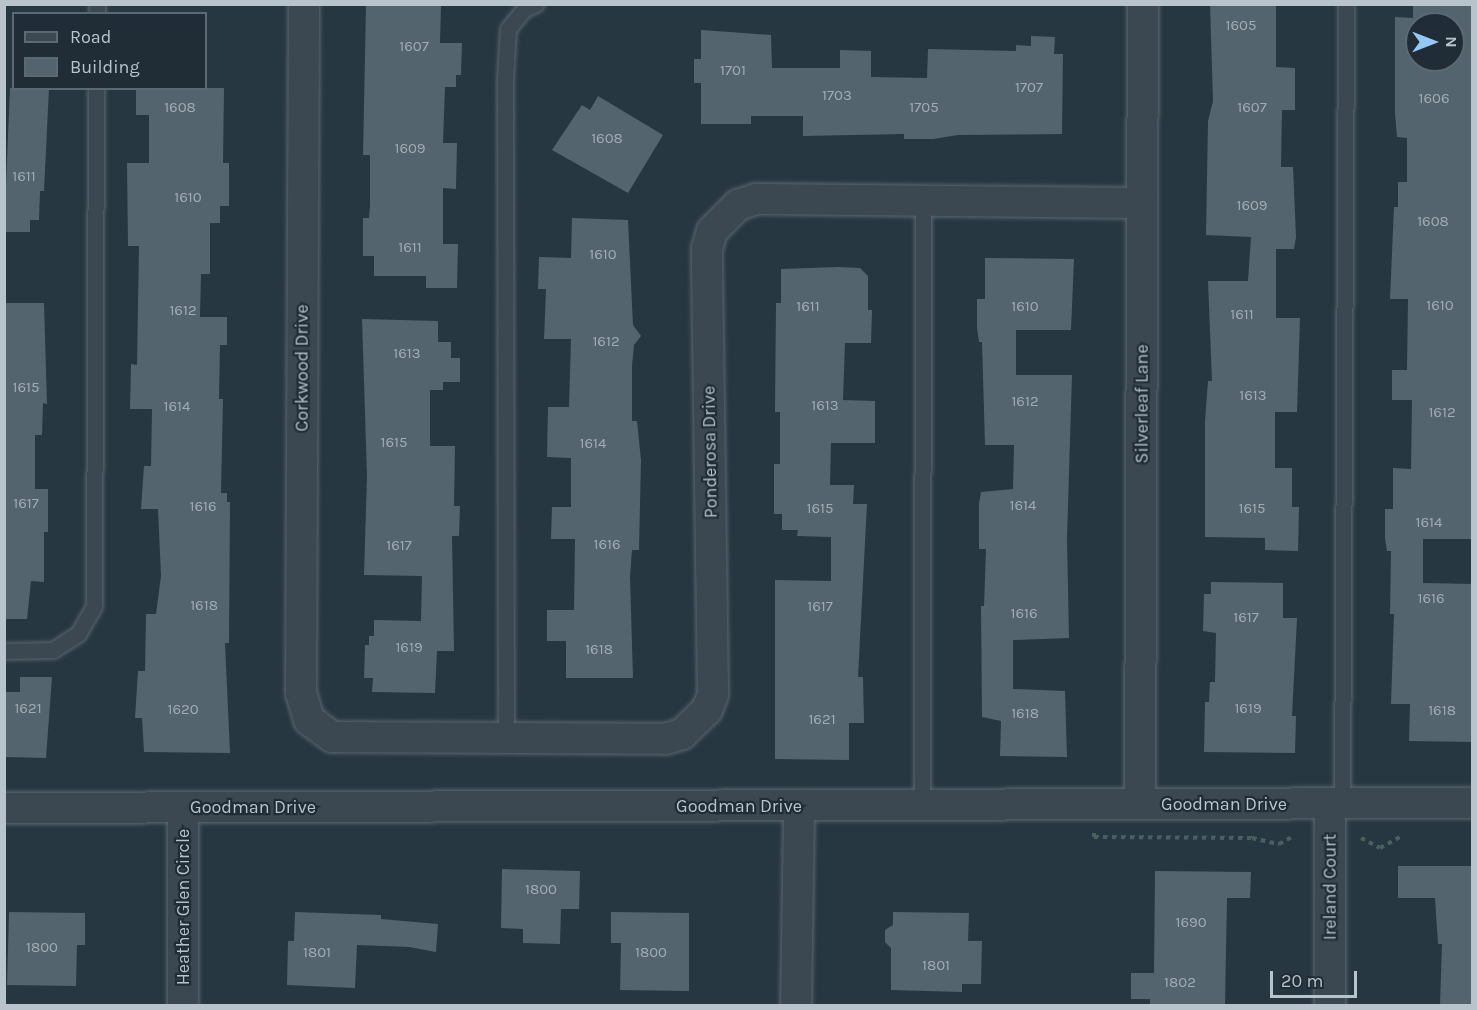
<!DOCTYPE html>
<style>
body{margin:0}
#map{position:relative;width:1477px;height:1010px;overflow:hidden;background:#273742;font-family:Karla,sans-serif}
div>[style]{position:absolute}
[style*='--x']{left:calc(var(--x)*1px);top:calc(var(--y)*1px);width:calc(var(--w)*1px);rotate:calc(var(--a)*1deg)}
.building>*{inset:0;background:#53646e}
.path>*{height:4px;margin-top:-2px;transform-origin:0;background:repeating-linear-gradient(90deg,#4a605f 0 4.5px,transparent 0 9px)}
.roads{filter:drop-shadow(0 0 2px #5a666f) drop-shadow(0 0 2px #5a666f)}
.lane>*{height:15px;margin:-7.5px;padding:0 7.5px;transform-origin:7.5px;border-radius:7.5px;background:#3c4851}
.street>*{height:30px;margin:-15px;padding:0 15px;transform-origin:15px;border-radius:15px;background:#3c4851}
span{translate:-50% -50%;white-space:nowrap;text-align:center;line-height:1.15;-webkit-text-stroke:4.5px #202d37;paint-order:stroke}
.number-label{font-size:15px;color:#a0abb4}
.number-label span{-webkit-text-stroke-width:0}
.street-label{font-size:18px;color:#b9c3cb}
.frame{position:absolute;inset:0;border:6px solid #b9c3cb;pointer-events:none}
.legend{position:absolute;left:12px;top:12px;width:195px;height:78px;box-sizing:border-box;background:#202d37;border:2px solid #5d6972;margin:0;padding:8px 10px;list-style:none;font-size:18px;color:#b9c3cb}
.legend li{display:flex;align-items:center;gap:12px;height:30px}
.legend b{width:30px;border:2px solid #5d6972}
.north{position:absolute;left:1405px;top:12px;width:60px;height:60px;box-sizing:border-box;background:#202d37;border:2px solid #5d6972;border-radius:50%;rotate:90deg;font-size:16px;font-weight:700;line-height:24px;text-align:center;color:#b9c3cb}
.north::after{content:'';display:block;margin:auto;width:21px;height:27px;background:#94c9f5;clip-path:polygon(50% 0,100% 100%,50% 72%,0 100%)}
.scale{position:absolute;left:1270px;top:971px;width:87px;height:27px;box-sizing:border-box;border:3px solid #b9c3cb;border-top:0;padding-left:8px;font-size:18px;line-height:21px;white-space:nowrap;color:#b9c3cb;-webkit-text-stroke:4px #202d37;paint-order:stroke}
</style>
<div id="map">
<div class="building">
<i style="clip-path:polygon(1210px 4px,1276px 4px,1276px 67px,1295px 68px,1295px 110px,1282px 110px,1281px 167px,1293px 167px,1296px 237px,1294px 249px,1276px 249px,1276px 318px,1300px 318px,1297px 412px,1275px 412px,1275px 468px,1292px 468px,1292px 507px,1299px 507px,1298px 551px,1265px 550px,1265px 538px,1205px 537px,1205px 421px,1208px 381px,1212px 381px,1208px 281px,1248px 281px,1251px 237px,1206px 235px,1208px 121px,1213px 101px)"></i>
<i style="clip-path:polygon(evenodd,1413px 4px,1473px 4px,1473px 539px,1423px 539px,1423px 583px,1473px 584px,1473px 742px,1409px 741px,1410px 704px,1391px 704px,1394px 614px,1390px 614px,1391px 551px,1387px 551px,1385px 538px,1385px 509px,1393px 509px,1393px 468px,1411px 469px,1412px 400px,1392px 400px,1392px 370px,1407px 370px,1408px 299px,1390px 299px,1394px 207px,1398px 207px,1398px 182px,1407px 182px,1407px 138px,1397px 137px,1395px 114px,1395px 17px,1413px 18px,1413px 4px,1417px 24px,1453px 24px,1453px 60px,1417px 60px,1417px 24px)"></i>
<i style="clip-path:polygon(366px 5px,441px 6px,440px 43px,462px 43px,461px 75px,456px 75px,456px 87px,445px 87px,443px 143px,457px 143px,456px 189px,443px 188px,443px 244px,458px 244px,457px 288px,426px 288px,426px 276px,374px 276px,374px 256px,363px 256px,363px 218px,369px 218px,370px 206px,370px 155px,363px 155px)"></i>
<i style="clip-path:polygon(701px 30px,771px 35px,772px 68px,840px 68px,840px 50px,871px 51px,871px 77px,927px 78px,928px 49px,1016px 51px,1016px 45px,1031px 46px,1031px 36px,1055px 37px,1054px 54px,1063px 54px,1062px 134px,958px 135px,933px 139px,904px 139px,904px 134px,803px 136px,803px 116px,751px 116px,751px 124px,701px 124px,701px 83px,694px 83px,694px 59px,701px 59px)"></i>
<i style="clip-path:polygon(10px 88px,49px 88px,44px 191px,40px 191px,39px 220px,30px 220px,30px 232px,4px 232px)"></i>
<i style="clip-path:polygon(136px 88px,224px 88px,223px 163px,229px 163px,229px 206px,220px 206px,220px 223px,210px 223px,210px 274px,201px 274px,200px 317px,227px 317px,227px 345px,220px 345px,219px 399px,223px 399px,221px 493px,227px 493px,227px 502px,230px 502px,229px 643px,225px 643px,230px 753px,144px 752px,142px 718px,135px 718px,138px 671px,145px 671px,146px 614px,156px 614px,161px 576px,158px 509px,141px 509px,144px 466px,151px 466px,152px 409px,130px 409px,131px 364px,137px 365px,139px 246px,128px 246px,127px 163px,149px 163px,149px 115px,136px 115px)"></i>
<i style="clip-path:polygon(598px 96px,663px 135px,628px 193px,552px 150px,582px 105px,590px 110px)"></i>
<i style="clip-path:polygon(572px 218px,628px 220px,633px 325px,641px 336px,634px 345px,632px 366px,632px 421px,637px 421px,641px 460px,639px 550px,632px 550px,630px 577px,633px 678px,566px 678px,566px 641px,547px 641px,547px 610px,574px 610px,575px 539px,551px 539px,552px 507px,571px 507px,571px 458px,547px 457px,548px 407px,569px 407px,571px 339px,544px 339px,546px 289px,538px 289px,539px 257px,571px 258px)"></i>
<i style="clip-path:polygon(985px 258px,1074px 259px,1071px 330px,1016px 330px,1016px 375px,1072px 375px,1067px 539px,1069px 638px,1013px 640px,1013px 689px,1065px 691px,1067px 757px,1000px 756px,1001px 721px,982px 717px,981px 606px,984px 606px,986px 549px,979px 549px,979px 504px,981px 492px,1013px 489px,1014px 445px,985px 445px,982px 342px,979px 342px,977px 328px,977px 299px,985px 299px)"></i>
<i style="clip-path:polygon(838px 267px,860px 268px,868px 276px,868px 310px,872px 310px,871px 343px,845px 343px,843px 400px,875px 401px,875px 443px,831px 443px,830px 485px,854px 485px,853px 504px,867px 504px,858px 677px,863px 677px,864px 723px,849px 723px,849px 760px,775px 759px,775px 580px,831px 581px,831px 537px,797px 536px,798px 530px,782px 530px,782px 514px,774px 514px,774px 464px,780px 464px,780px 412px,775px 412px,776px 303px,781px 303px,781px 269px)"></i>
<i style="clip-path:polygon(4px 303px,44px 303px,47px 404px,43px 403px,42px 435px,35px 435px,35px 489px,48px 489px,48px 532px,44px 532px,44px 582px,31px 581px,27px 619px,4px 619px)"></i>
<i style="clip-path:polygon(362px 319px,438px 321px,438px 342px,451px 342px,451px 358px,460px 358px,460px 382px,443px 382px,443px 390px,430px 390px,430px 446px,455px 446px,454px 506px,460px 506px,459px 536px,452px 536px,454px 651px,437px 651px,435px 693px,372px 692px,373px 678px,364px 678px,365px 645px,369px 645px,369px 636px,374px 636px,374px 620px,421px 621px,422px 576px,364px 575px,367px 476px)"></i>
<i style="clip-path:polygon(1211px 582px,1283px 583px,1283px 618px,1297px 618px,1292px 716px,1296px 716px,1295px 753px,1204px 752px,1205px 702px,1209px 702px,1210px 682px,1215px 682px,1216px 633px,1203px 631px,1204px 594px,1211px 594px)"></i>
<i style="clip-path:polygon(20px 677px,52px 677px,46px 758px,4px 757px,4px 692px,20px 692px)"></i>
<i style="clip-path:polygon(1398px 866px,1473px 866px,1473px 1005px,1440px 1005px,1442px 944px,1438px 944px,1435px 898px,1398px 898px)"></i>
<i style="clip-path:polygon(502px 869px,580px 871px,579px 909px,561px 909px,560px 944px,523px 943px,523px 929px,501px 928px)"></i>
<i style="clip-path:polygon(1155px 871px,1251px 872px,1250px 898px,1227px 898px,1225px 1005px,1150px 1005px,1150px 999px,1131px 999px,1131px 973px,1154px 973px)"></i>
<i style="clip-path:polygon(9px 912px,85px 913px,85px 945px,77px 945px,76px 986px,7px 985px)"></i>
<i style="clip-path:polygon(295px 912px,381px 915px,381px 919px,438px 924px,436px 952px,409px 947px,357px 945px,355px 988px,287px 985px,288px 941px,294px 941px)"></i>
<i style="clip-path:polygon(611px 912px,689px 913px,689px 991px,620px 990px,621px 943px,611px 943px)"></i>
<i style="clip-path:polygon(893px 912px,969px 913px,968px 941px,982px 941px,981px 984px,962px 984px,962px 992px,891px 990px,891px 948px,885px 942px,885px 930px,893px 925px)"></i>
</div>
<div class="path">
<i style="--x:1094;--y:833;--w:4;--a:90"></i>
<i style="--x:1094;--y:837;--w:158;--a:0.4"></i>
<i style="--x:1252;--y:838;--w:28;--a:13"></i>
<i style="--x:1279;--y:844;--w:17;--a:-28"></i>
<i style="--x:1361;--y:838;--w:21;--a:28"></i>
<i style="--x:1380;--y:848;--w:26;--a:-29"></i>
</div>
<div class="roads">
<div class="lane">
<i style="--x:97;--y:14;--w:10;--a:-90"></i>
<i style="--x:4;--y:651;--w:49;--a:-1.2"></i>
<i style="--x:53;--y:650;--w:30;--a:-33"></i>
<i style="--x:78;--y:634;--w:32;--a:-60"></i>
<i style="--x:94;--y:606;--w:518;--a:-89.78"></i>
<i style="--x:506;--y:739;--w:660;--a:-90.09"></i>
<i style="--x:505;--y:79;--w:50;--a:-86.6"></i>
<i style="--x:508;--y:29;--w:26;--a:-51"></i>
<i style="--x:524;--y:9;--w:13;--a:-23"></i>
<i style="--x:1342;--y:804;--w:800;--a:-89.71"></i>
<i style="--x:922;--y:805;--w:604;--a:-89.91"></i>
</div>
<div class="street">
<i style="--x:304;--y:4;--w:689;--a:90.25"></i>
<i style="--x:301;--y:693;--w:28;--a:73"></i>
<i style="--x:309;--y:720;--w:29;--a:36"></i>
<i style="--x:332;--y:737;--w:333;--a:0.3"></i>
<i style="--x:665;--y:739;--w:18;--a:-16"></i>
<i style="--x:682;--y:734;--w:35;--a:-44"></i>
<i style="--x:707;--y:710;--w:17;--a:-69"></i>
<i style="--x:713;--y:694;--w:445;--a:-90.8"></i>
<i style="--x:707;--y:249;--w:19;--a:-74"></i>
<i style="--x:712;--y:231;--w:37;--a:-45"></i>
<i style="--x:738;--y:205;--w:19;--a:-18"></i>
<i style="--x:756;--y:199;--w:386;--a:0.6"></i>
<i style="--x:1140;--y:804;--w:800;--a:-89.79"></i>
<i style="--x:4;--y:808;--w:1468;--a:-0.2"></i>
<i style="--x:183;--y:808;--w:198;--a:90"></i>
<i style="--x:796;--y:1006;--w:200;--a:-89.1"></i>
<i style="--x:1330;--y:1006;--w:202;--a:-90"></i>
</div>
</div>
<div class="number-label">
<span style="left:1241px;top:26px">1605</span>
<span style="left:414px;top:47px">1607</span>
<span style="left:733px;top:71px">1701</span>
<span style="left:1029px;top:88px">1707</span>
<span style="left:837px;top:96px">1703</span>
<span style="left:1434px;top:99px">1606</span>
<span style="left:180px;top:108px">1608</span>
<span style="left:924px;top:108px">1705</span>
<span style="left:1252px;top:108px">1607</span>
<span style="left:607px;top:139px">1608</span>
<span style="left:410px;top:149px">1609</span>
<span style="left:24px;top:177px">1611</span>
<span style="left:188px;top:198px">1610</span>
<span style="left:1252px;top:206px">1609</span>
<span style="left:1433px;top:222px">1608</span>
<span style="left:410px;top:248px">1611</span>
<span style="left:603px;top:255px">1610</span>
<span style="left:1440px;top:306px">1610</span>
<span style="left:808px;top:307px">1611</span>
<span style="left:1025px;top:307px">1610</span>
<span style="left:183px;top:311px">1612</span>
<span style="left:1242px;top:315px">1611</span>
<span style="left:606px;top:342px">1612</span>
<span style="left:407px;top:354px">1613</span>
<span style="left:26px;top:388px">1615</span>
<span style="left:1253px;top:396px">1613</span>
<span style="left:1025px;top:402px">1612</span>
<span style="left:825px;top:406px">1613</span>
<span style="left:177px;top:407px">1614</span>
<span style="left:1442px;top:413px">1612</span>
<span style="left:394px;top:443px">1615</span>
<span style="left:593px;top:444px">1614</span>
<span style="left:26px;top:504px">1617</span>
<span style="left:1023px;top:506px">1614</span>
<span style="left:203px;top:507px">1616</span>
<span style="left:820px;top:509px">1615</span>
<span style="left:1252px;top:509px">1615</span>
<span style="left:1429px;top:523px">1614</span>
<span style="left:607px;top:545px">1616</span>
<span style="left:399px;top:546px">1617</span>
<span style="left:1431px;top:599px">1616</span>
<span style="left:204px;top:606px">1618</span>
<span style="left:820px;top:607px">1617</span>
<span style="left:1024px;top:614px">1616</span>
<span style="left:1246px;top:618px">1617</span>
<span style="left:409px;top:648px">1619</span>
<span style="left:599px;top:650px">1618</span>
<span style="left:28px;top:709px">1621</span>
<span style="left:1248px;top:709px">1619</span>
<span style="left:183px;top:710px">1620</span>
<span style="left:1442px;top:711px">1618</span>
<span style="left:1025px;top:714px">1618</span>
<span style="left:822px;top:720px">1621</span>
<span style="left:541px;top:890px">1800</span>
<span style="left:1191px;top:923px">1690</span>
<span style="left:42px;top:948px">1800</span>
<span style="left:317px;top:953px">1801</span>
<span style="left:651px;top:953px">1800</span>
<span style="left:936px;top:966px">1801</span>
<span style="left:1180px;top:983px">1802</span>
</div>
<div class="street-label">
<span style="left:302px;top:368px;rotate:-90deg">Corkwood Drive</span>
<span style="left:1142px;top:404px;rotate:-90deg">Silverleaf Lane</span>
<span style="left:710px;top:452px;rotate:-91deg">Ponderosa Drive</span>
<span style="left:1224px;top:804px">Goodman Drive</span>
<span style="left:739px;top:806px">Goodman Drive</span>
<span style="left:253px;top:807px">Goodman Drive</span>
<span style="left:1330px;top:887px;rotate:-90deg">Ireland Court</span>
<span style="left:183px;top:907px;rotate:-90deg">Heather Glen Circle</span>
</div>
<div class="frame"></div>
<ul class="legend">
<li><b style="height:8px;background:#3c4851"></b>Road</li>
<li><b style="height:16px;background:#53646e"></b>Building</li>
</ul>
<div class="north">N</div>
<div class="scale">20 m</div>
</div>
